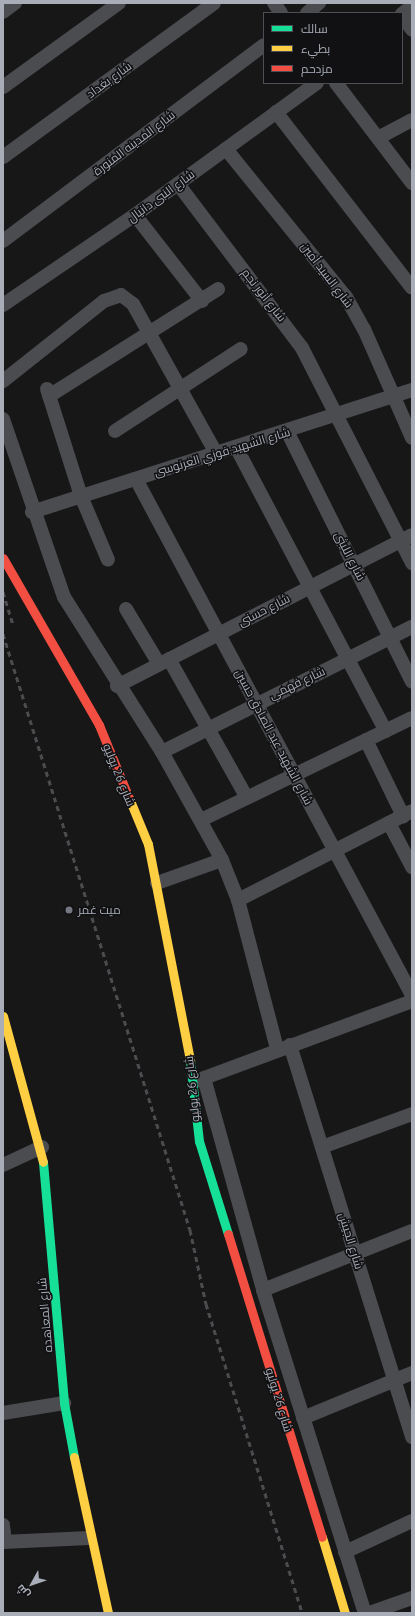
<!DOCTYPE html>
<meta charset="utf-8">
<style>
body{margin:0}
#map{position:relative;width:415px;height:1616px;overflow:hidden;background:#171717;font-family:Ubuntu,Cairo,sans-serif}
div>[style]{position:absolute}
[style*='--x']{left:calc(var(--x)*1px);top:calc(var(--y)*1px);width:calc(var(--w)*1px);rotate:calc(var(--a)*1deg)}
.street>*{height:14px;margin:-7px;padding:0 7px;transform-origin:7px;border-radius:7px;background:#4b4c50}
.fast>*{height:9px;margin:-4.5px;padding:0 4.5px;transform-origin:4.5px;border-radius:4.5px;background:#16e098}
.slow>*{height:9px;margin:-4.5px;padding:0 4.5px;transform-origin:4.5px;border-radius:4.5px;background:#ffcf43}
.jam>*{height:9px;margin:-4.5px;padding:0 4.5px;transform-origin:4.5px;border-radius:4.5px;background:#f24e42}
.rail>*{height:3px;margin-top:-1.5px;transform-origin:0;background:repeating-linear-gradient(90deg,#4b4c4f 0 5px,transparent 0 9px)}
.dots>*{width:11px;height:11px;translate:-50% -50%;box-sizing:border-box;border:2px solid #111113;border-radius:50%}
span{translate:-50% -50%;white-space:nowrap;text-align:center;line-height:1.15;-webkit-text-stroke:3px #111113;paint-order:stroke}
.street-label{font-size:12px;color:#a8adb8}
.poi-label{font-size:12px;color:#a8adb8}
.left{translate:0 -50%;text-align:left}
.frame{position:absolute;inset:0;border:4px solid #a8adb8;pointer-events:none}
.legend{position:absolute;left:263px;top:12px;width:140px;height:72px;box-sizing:border-box;background:#111113;border:1px solid #4d4f55;margin:0;padding:5px 7px;list-style:none;font-size:12px;color:#a8adb8}
.legend li{display:flex;align-items:center;gap:8px;height:20px}
.legend b{width:20px;border:1px solid #4d4f55}
.north{position:absolute;left:12px;top:1564px;width:40px;height:40px;-webkit-text-stroke:3px #111113;paint-order:stroke;rotate:230deg;font-size:11px;font-weight:700;line-height:16px;text-align:center;color:#a8adb8}
.north::after{content:'';display:block;margin:auto;width:14px;height:18px;background:#a8adb8;clip-path:polygon(50% 0,100% 100%,50% 72%,0 100%)}
</style>
<div id="map">
<div class="street">
<i style="--x:274;--y:3;--w:12;--a:55"></i>
<i style="--x:3;--y:12;--w:15;--a:-37"></i>
<i style="--x:307;--y:13;--w:16;--a:-40"></i>
<i style="--x:402;--y:14;--w:13;--a:-39"></i>
<i style="--x:402;--y:16;--w:17;--a:54"></i>
<i style="--x:336;--y:83;--w:126;--a:52.8"></i>
<i style="--x:3;--y:87;--w:143;--a:-35.9"></i>
<i style="--x:276;--y:112;--w:222;--a:52.3"></i>
<i style="--x:378;--y:138;--w:38;--a:-28"></i>
<i style="--x:226;--y:149;--w:191;--a:51"></i>
<i style="--x:346;--y:297;--w:37;--a:61"></i>
<i style="--x:364;--y:329;--w:119;--a:66.2"></i>
<i style="--x:3;--y:157;--w:261;--a:-36.1"></i>
<i style="--x:178;--y:184;--w:206;--a:52.9"></i>
<i style="--x:302;--y:348;--w:242;--a:62.9"></i>
<i style="--x:135;--y:215;--w:109;--a:52.1"></i>
<i style="--x:3;--y:241;--w:326;--a:-36.9"></i>
<i style="--x:3;--y:305;--w:160;--a:-34.3"></i>
<i style="--x:135;--y:215;--w:225;--a:-36"></i>
<i style="--x:3;--y:381;--w:129;--a:-38.4"></i>
<i style="--x:104;--y:301;--w:18;--a:-19"></i>
<i style="--x:121;--y:295;--w:15;--a:37"></i>
<i style="--x:133;--y:304;--w:171;--a:60.9"></i>
<i style="--x:47;--y:389;--w:112;--a:72.4"></i>
<i style="--x:81;--y:496;--w:69;--a:67.1"></i>
<i style="--x:49;--y:396;--w:200;--a:-32.3"></i>
<i style="--x:3;--y:419;--w:188;--a:71.1"></i>
<i style="--x:64;--y:597;--w:183;--a:57.7"></i>
<i style="--x:162;--y:752;--w:124;--a:60.9"></i>
<i style="--x:222;--y:860;--w:43;--a:68.2"></i>
<i style="--x:238;--y:900;--w:154;--a:75.3"></i>
<i style="--x:115;--y:431;--w:150;--a:-33.1"></i>
<i style="--x:287;--y:431;--w:280;--a:63.5"></i>
<i style="--x:236;--y:447;--w:321;--a:62.2"></i>
<i style="--x:136;--y:479;--w:585;--a:61.86"></i>
<i style="--x:32;--y:512;--w:399;--a:-17.8"></i>
<i style="--x:126;--y:609;--w:64;--a:59"></i>
<i style="--x:169;--y:659;--w:159;--a:60.7"></i>
<i style="--x:117;--y:686;--w:331;--a:-27.1"></i>
<i style="--x:366;--y:740;--w:85;--a:64"></i>
<i style="--x:162;--y:752;--w:280;--a:-26.6"></i>
<i style="--x:201;--y:820;--w:234;--a:-25.8"></i>
<i style="--x:389;--y:823;--w:50;--a:62.4"></i>
<i style="--x:157;--y:883;--w:69;--a:-19.5"></i>
<i style="--x:238;--y:900;--w:195;--a:-27.1"></i>
<i style="--x:290;--y:1045;--w:411;--a:72.7"></i>
<i style="--x:204;--y:1078;--w:220;--a:74.4"></i>
<i style="--x:263;--y:1290;--w:339;--a:72.5"></i>
<i style="--x:196;--y:1081;--w:230;--a:-20.3"></i>
<i style="--x:322;--y:1147;--w:96;--a:-20.1"></i>
<i style="--x:3;--y:1165;--w:43;--a:-24.8"></i>
<i style="--x:263;--y:1290;--w:160;--a:-21.6"></i>
<i style="--x:3;--y:1413;--w:62;--a:-9.3"></i>
<i style="--x:303;--y:1418;--w:118;--a:-22.4"></i>
<i style="--x:3;--y:1525;--w:17;--a:83"></i>
<i style="--x:3;--y:1542;--w:86;--a:-2.7"></i>
<i style="--x:345;--y:1552;--w:74;--a:-24.8"></i>
<i style="--x:369;--y:1613;--w:46;--a:-19.2"></i>
</div>
<div class="fast">
<i style="--x:190;--y:1061;--w:81;--a:83.6"></i>
<i style="--x:199;--y:1141;--w:97;--a:72.7"></i>
<i style="--x:43;--y:1162;--w:242;--a:85"></i>
<i style="--x:64;--y:1403;--w:55;--a:79.5"></i>
</div>
<div class="slow">
<i style="--x:129;--y:798;--w:50;--a:67.6"></i>
<i style="--x:148;--y:844;--w:221;--a:79"></i>
<i style="--x:3;--y:1016;--w:151;--a:74.7"></i>
<i style="--x:74;--y:1457;--w:160;--a:77.7"></i>
<i style="--x:322;--y:1537;--w:79;--a:73.2"></i>
</div>
<div class="jam">
<i style="--x:3;--y:558;--w:193;--a:60.1"></i>
<i style="--x:99;--y:725;--w:79;--a:67.7"></i>
<i style="--x:228;--y:1234;--w:317;--a:72.8"></i>
</div>
<div class="rail">
<i style="--x:3;--y:592;--w:34;--a:73"></i>
<i style="--x:3;--y:634;--w:625;--a:72.58"></i>
<i style="--x:190;--y:1230;--w:76;--a:77.8"></i>
<i style="--x:206;--y:1304;--w:324;--a:72.7"></i>
</div>
<div class="dots">
<i style="left:69px;top:910px;background:#757880"></i>
</div>
<div class="street-label">
<span style="left:109px;top:80px;rotate:-36deg">شارع بغداد</span>
<span style="left:134px;top:143px;rotate:-37deg">شارع المدينه المنورة</span>
<span style="left:161px;top:196px;rotate:-36deg">شارع النبى دانيال</span>
<span style="left:327px;top:275px;rotate:53deg">شارع السيد أمين</span>
<span style="left:264px;top:295px;rotate:52deg">شارع أنور نجم</span>
<span style="left:222px;top:452px;rotate:-17deg">شارع الشهيد فوزي العرنوسى</span>
<span style="left:350px;top:556px;rotate:63deg">شارع الليثى</span>
<span style="left:264px;top:610px;rotate:-27deg">شارع حسنى</span>
<span style="left:297px;top:683px;rotate:-25deg">شارع فهمي</span>
<span style="left:274px;top:737px;rotate:62deg">شارع الشهيد عبد الصادق حسين</span>
<span style="left:119px;top:775px;rotate:68deg">شارع 26 يوليو</span>
<span style="left:192px;top:1089px;rotate:-96deg">شارع 26 يوليو</span>
<span style="left:351px;top:1241px;rotate:73deg">شارع الجيش</span>
<span style="left:45px;top:1315px;rotate:-95deg">شارع المعاهده</span>
<span style="left:279px;top:1400px;rotate:73deg">شارع 26 يوليو</span>
</div>
<div class="poi-label">
<span class="left" style="left:78px;top:910px">ميت غمر</span>
</div>
<div class="frame"></div>
<ul class="legend">
<li><b style="height:5px;background:#16e098"></b>سالك</li>
<li><b style="height:5px;background:#ffcf43"></b>بطيء</li>
<li><b style="height:5px;background:#f24e42"></b>مزدحم</li>
</ul>
<div class="north">ش</div>
</div>
